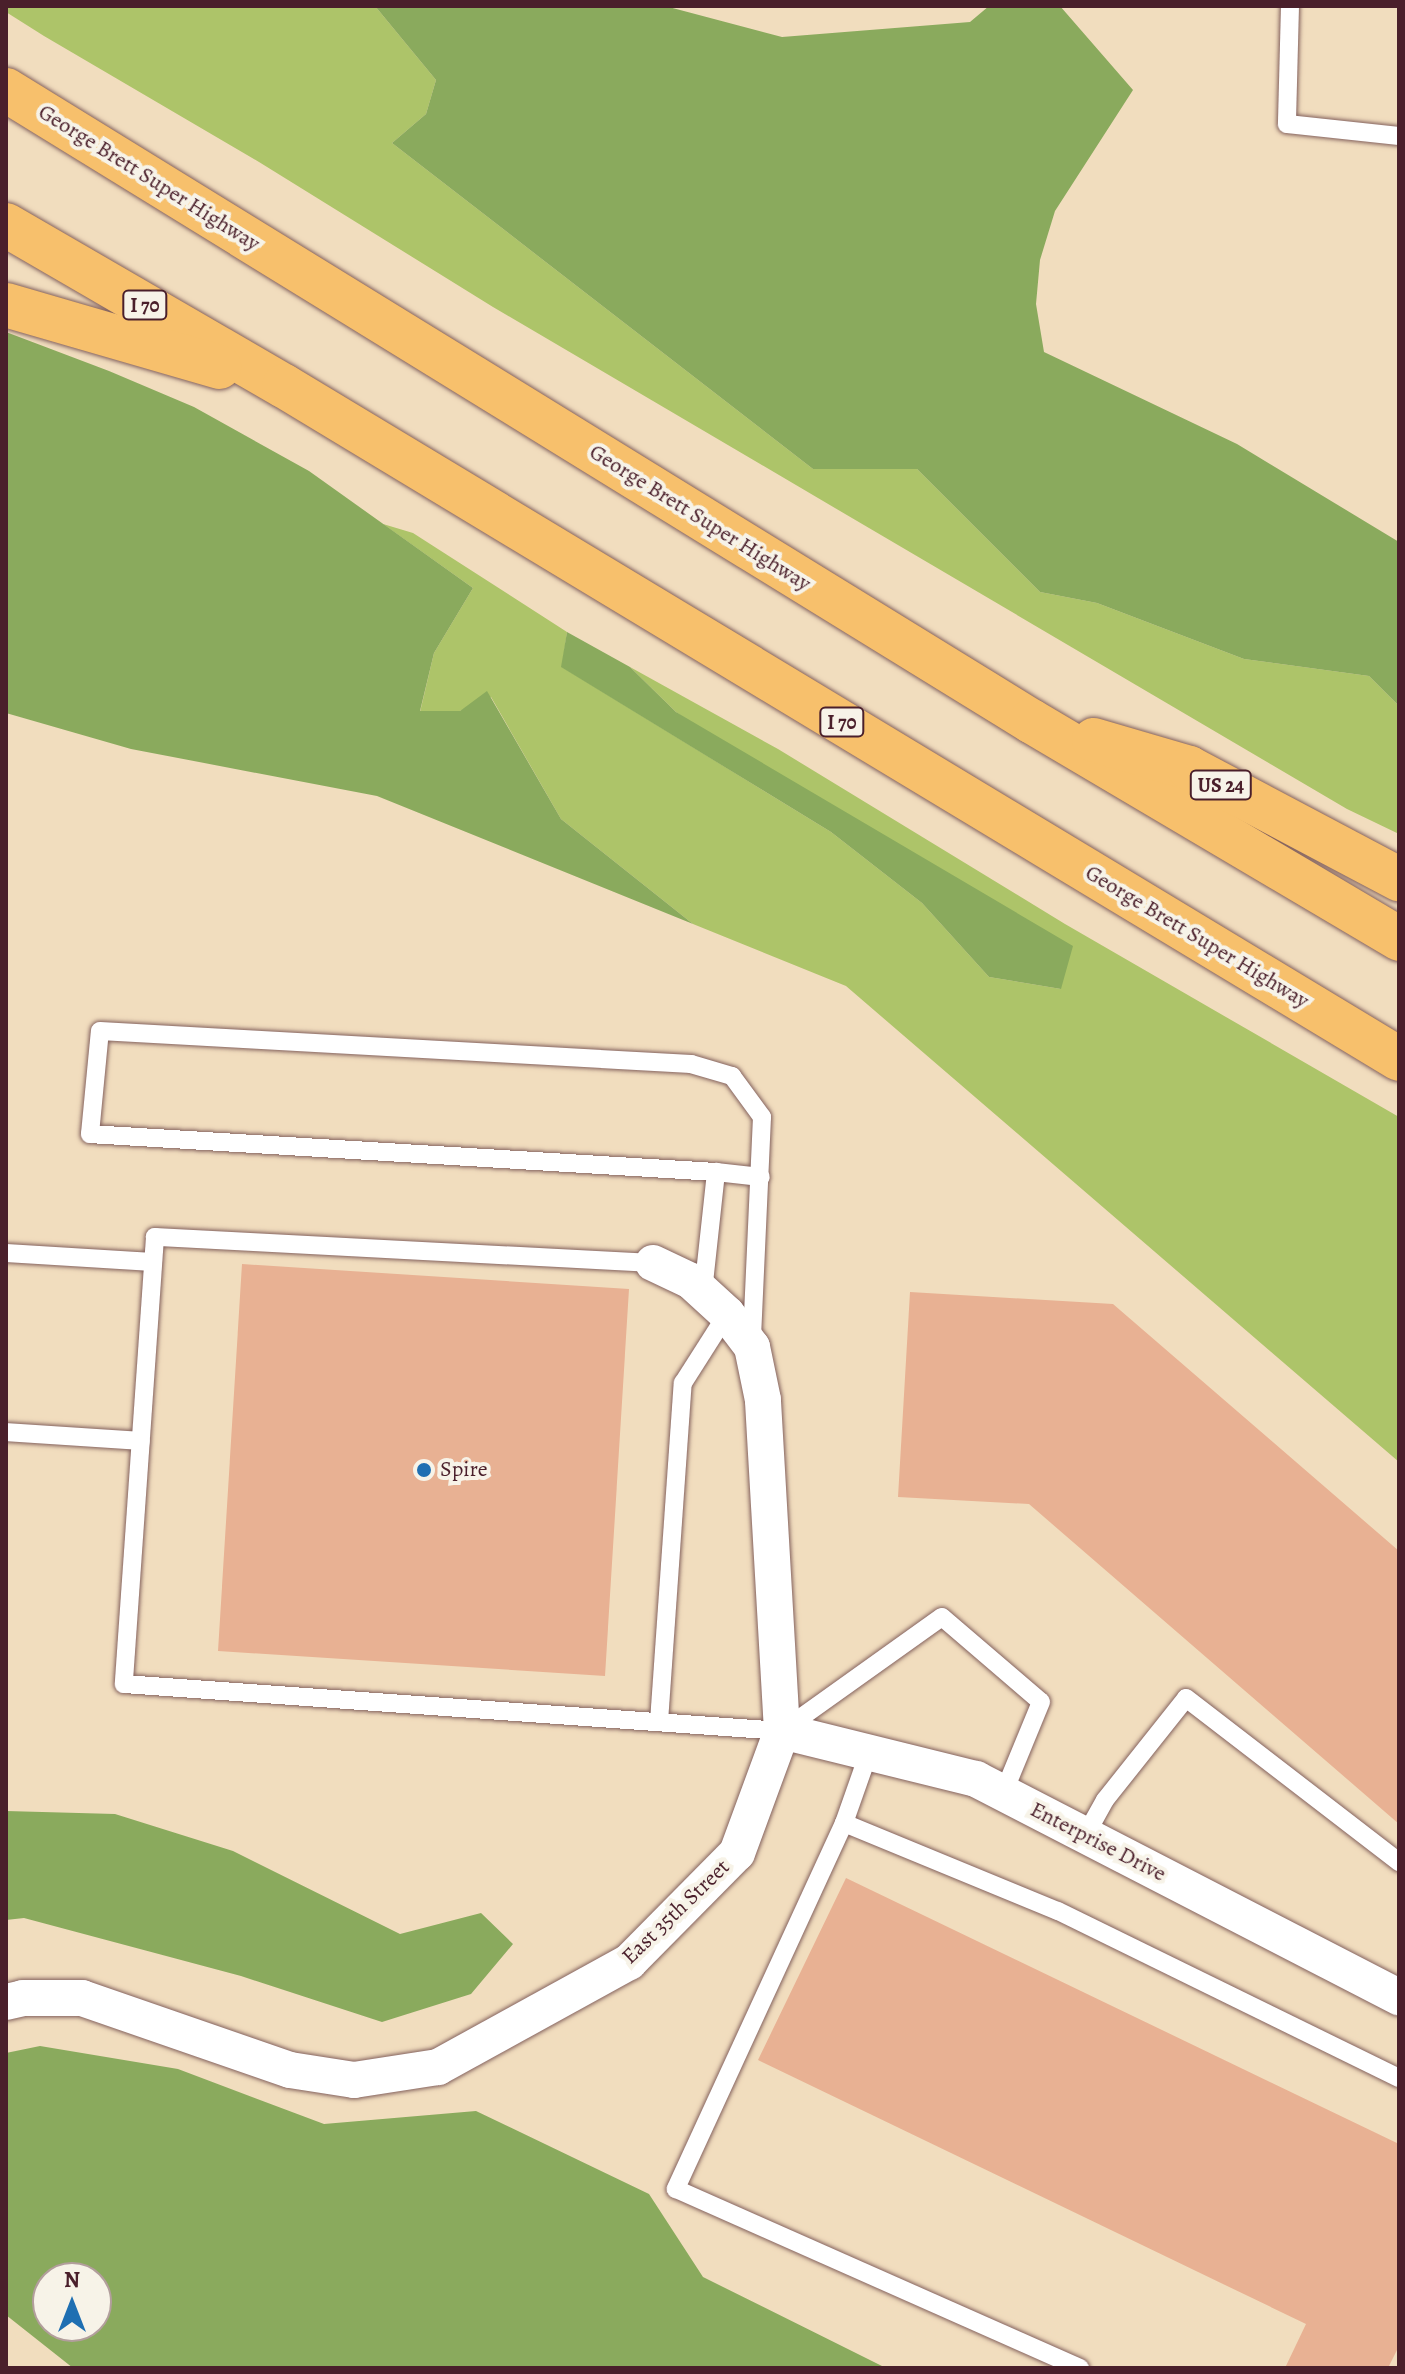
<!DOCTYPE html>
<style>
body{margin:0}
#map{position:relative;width:1405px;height:2374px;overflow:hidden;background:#f1ddbe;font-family:Alegreya,serif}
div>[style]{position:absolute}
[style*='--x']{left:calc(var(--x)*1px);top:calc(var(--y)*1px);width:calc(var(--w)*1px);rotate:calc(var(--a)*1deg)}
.green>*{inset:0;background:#adc469}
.forest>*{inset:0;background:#8aaa5d}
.building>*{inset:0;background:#e8b193}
.roads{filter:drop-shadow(0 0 2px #84625e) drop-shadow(0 0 2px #84625e)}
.lane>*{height:18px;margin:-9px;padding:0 9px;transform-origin:9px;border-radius:9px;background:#fff}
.street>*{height:36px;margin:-18px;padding:0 18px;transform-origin:18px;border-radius:18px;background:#fff}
.highway>*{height:44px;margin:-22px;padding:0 22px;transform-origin:22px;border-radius:22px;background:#f7c06c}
.dots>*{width:22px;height:22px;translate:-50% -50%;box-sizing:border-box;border:4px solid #f7f3e8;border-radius:50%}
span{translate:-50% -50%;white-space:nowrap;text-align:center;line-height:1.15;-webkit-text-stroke:8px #f7f3e8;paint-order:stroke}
.shield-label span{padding:2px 6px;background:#f7f3e8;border:2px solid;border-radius:6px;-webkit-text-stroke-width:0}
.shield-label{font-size:20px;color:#4a1f2b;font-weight:700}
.street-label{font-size:22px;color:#4a1f2b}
.poi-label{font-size:22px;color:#4a1f2b}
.left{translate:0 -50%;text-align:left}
.frame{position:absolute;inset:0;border:8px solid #4a1f2b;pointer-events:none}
.north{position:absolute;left:32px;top:2262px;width:80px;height:80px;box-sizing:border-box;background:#f7f3e8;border:2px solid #b29e9c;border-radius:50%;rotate:0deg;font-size:22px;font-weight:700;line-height:32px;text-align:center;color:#4a1f2b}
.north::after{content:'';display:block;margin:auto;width:28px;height:36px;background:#1f6fb2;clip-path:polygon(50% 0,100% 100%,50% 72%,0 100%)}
</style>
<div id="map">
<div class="green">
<i style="clip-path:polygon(6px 6px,375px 6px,436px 80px,426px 114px,392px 143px,813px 469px,917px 469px,1040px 592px,1097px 603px,1244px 659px,1369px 676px,1399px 706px,1399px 834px,1347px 809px,493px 307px,259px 162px,44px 36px,6px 12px)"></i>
<i style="clip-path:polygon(383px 524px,413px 533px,567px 632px,562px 667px,831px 832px,922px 903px,989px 977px,1061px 989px,676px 712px,630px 667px,778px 749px,1065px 924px,1399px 1117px,1399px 1462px,846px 986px,693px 924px,561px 819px,491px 697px,460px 711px,420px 712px,434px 653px,473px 588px)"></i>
</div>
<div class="forest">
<i style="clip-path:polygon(375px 6px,665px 6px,782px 37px,970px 22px,989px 6px,1060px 6px,1133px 90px,1055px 211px,1040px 260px,1036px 304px,1044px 352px,1237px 444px,1399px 542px,1399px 706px,1369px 676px,1244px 659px,1097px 603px,1040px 592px,917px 469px,813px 469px,392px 143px,426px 114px,436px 80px)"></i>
<i style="clip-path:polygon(6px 332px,109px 371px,194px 407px,309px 471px,473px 588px,434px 653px,420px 711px,460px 711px,487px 691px,561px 819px,693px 924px,377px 796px,131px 749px,6px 713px)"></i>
<i style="clip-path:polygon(567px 632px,630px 667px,676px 712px,1073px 946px,1061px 989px,989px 977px,922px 903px,831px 832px,561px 667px)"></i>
<i style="clip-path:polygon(6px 1811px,115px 1814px,233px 1851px,400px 1934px,481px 1913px,513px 1944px,471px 1994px,382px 2022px,241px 1976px,24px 1918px,6px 1920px)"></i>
<i style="clip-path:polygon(evenodd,40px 2046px,178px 2069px,324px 2124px,476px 2111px,649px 2194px,703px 2277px,886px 2368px,73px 2368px,6px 2315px,6px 2053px,40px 2046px,96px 2278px,96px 2326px,48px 2326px,48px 2278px,96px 2278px)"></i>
</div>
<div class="building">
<i style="clip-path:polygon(242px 1264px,629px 1289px,605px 1676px,218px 1651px)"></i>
<i style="clip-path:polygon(910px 1292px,1113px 1304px,1399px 1551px,1399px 1824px,1029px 1504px,898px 1497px)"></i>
<i style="clip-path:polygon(846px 1878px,1399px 2144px,1399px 2346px,1388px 2368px,1285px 2368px,1306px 2324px,758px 2060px)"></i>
</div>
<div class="roads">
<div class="lane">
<i style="--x:1290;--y:6;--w:118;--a:91.5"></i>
<i style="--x:1287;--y:124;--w:113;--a:6.1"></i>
<i style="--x:716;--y:1172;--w:45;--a:6.3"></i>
<i style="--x:6;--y:1253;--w:147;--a:3.5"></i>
<i style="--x:653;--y:1263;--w:499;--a:-177"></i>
<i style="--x:155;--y:1237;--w:448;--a:94"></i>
<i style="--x:124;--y:1684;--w:660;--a:4.09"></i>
<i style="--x:782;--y:1731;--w:196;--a:-35.5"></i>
<i style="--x:942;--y:1617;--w:130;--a:40.6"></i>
<i style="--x:1041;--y:1702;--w:100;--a:112.4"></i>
<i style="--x:703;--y:1292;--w:121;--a:-83.8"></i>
<i style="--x:716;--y:1172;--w:627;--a:-176.53"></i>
<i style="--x:90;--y:1134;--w:103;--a:-84.5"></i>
<i style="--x:100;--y:1031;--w:592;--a:3.2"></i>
<i style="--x:691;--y:1064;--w:43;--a:16.3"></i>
<i style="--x:732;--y:1076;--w:51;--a:53.8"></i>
<i style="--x:762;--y:1117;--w:224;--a:92.6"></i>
<i style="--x:6;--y:1432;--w:135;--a:3.8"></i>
<i style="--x:659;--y:1722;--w:340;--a:-86"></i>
<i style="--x:683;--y:1383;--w:82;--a:-57.5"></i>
<i style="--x:869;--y:1752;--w:75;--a:109.4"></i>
<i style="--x:844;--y:1823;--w:231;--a:22.4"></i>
<i style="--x:1058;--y:1911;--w:380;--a:26.1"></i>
<i style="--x:844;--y:1823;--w:403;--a:114.7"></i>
<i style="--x:676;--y:2189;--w:442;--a:23.9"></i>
<i style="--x:1085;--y:1836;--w:41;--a:-60.9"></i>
<i style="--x:1105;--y:1800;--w:130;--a:-51.5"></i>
<i style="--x:1186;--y:1698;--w:269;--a:37.6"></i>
</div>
<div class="street">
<i style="--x:782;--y:1731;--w:200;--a:13.9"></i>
<i style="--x:976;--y:1779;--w:476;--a:27.3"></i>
<i style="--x:6;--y:2002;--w:17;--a:-13"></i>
<i style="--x:23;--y:1998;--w:59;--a:0"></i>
<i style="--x:82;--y:1998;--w:220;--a:19.1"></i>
<i style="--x:290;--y:2070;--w:65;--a:8.9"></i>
<i style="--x:354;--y:2080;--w:85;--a:-8.8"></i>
<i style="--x:438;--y:2067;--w:218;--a:-28.8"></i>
<i style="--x:629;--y:1962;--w:153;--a:-45.3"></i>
<i style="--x:737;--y:1853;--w:130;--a:-69.8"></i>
<i style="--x:782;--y:1731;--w:332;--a:-93.3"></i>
<i style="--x:763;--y:1400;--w:54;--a:-101.7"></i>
<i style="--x:752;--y:1347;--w:41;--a:-127.1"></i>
<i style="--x:727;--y:1314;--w:49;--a:-137.5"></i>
<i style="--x:691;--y:1281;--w:42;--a:-154.7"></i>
</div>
<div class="highway">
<i style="--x:6;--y:90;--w:1204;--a:31.62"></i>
<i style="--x:1031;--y:721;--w:428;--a:30.6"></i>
<i style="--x:6;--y:225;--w:321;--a:30.1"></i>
<i style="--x:284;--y:386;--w:1302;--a:31.11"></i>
<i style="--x:6;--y:305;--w:222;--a:16.2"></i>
<i style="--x:1094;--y:740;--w:99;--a:16.4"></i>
<i style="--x:1189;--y:768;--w:238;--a:27.9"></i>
</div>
</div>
<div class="dots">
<i style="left:424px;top:1470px;background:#1f6fb2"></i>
</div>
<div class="shield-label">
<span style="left:145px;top:305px">I 70</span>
<span style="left:842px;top:722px">I 70</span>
<span style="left:1221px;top:785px">US 24</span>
</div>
<div class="street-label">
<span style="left:149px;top:178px;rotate:32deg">George Brett Super Highway</span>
<span style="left:700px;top:518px;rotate:32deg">George Brett Super Highway</span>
<span style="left:1197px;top:937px;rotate:31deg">George Brett Super Highway</span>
<span style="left:1098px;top:1842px;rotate:27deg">Enterprise Drive</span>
<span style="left:676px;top:1912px;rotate:-44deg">East 35th Street</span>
</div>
<div class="poi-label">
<span class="left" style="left:440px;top:1470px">Spire</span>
</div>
<div class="frame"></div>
<div class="north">N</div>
</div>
